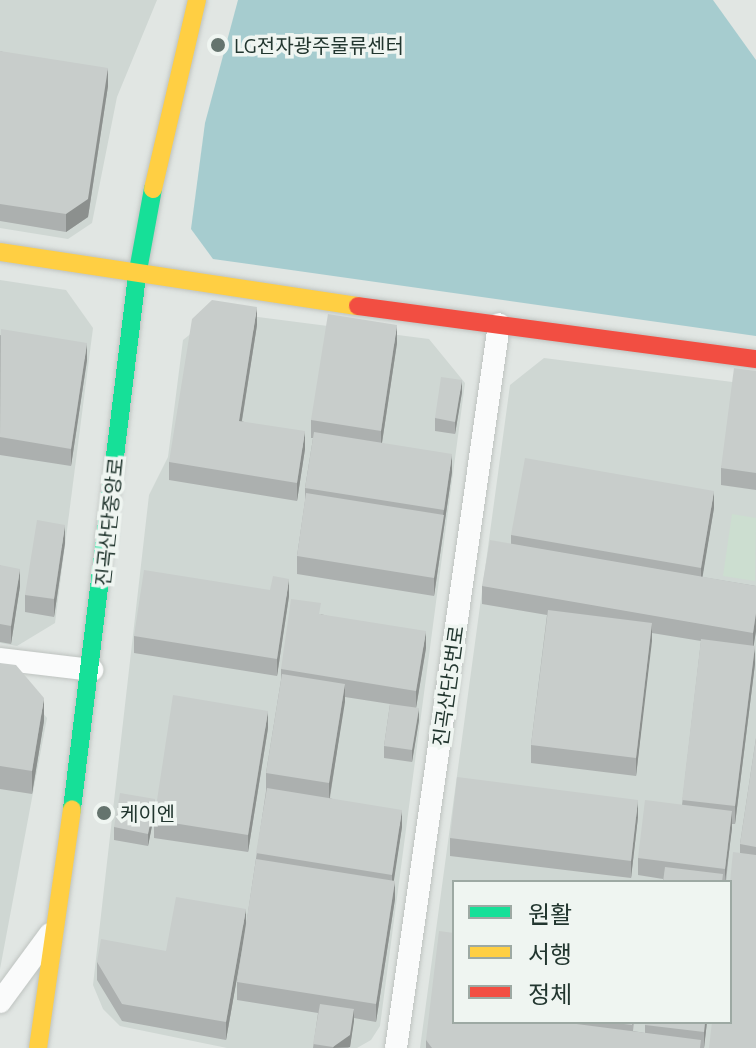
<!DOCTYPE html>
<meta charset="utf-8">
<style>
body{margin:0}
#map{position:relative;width:756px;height:1048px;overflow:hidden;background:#e1e6e3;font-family:Ubuntu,"Noto Sans KR",sans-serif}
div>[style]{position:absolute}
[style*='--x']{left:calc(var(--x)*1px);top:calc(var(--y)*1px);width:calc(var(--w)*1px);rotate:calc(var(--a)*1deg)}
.built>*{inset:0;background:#cfd7d3}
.green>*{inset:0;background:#ccded0}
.water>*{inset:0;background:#a6cccf}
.roads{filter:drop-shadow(0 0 2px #bec3c0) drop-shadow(0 0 2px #bec3c0)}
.street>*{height:22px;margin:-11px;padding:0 11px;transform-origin:11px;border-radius:11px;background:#fafbfb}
.fast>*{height:18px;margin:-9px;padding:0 9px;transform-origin:9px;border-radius:9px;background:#16e098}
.slow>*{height:18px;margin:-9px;padding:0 9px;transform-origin:9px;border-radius:9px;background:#ffcf43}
.jam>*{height:18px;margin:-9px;padding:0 9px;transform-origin:9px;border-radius:9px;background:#f24e42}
.wall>*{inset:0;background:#acb0af}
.shaded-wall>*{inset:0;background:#8c908e}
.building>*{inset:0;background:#c8cdcb}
.dots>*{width:22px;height:22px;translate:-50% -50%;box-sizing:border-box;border:4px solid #eff5f1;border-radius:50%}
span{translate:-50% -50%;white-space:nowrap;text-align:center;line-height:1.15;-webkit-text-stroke:7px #eff5f1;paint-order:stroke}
.poi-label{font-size:20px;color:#22362f}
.left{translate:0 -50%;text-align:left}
.street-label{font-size:20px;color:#22362f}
.legend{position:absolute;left:452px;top:880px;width:280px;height:144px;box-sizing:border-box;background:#eff5f1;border:2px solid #9da9a3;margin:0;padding:10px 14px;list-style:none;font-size:24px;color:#22362f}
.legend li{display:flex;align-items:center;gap:16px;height:40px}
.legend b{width:40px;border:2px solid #9da9a3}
</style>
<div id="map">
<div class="built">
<i style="clip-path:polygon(0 0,157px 0,117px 97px,92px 223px,68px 239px,0 228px)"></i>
<i style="clip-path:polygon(0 280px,66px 290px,93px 328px,55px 623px,17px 646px,0 643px)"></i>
<i style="clip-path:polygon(218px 312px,429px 339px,465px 383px,380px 1026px,371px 1040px,357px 1048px,227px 1048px,120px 1026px,103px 1009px,93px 985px,149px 495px,168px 457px,183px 340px)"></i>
<i style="clip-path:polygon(evenodd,544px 358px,756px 385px,756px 1048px,420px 1048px,510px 385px,544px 358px,454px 882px,730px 882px,730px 1022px,454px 1022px,454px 882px)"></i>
<i style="clip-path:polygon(0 682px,20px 686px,47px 718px,0 969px)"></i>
</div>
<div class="green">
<i style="clip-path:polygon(732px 514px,756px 518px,755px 581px,723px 576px)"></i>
</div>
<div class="water">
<i style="clip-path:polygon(238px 0,713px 0,756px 60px,756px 336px,213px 259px,191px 229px,205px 123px)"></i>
</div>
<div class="roads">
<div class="street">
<i style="--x:0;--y:659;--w:93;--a:6.8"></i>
<i style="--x:0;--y:1002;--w:84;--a:-53.7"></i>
<i style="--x:396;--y:1048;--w:731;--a:-81.9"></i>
</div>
<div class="fast">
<i style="--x:72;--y:809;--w:537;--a:-83.05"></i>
<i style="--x:137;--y:276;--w:88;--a:-79.6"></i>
</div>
<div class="slow">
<i style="--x:153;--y:189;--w:194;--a:-76.9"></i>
<i style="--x:0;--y:252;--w:362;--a:8.6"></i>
<i style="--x:38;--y:1048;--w:241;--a:-81.9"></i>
</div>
<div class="jam">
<i style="--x:358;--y:306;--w:402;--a:7.6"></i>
</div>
</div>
<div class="wall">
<i style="clip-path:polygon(0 51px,108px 86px,88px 217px,66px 232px,0 221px)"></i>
<i style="clip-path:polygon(257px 325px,242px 421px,305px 449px,297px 501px,169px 480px,169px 462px)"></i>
<i style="clip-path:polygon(0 335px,87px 360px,71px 466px,0 455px)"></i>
<i style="clip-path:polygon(397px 343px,382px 443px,452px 472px,434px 596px,297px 574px,297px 556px,305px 501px,305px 488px,313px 438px,311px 438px,311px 420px)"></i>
<i style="clip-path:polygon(756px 371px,756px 490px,721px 485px,721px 468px)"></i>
<i style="clip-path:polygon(462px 392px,455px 434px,435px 431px,435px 418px)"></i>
<i style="clip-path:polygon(714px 508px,702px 577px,756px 586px,756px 631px,753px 646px,755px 664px,735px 824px,732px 824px,726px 882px,663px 882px,663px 879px,638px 875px,638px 858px,682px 805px,701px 641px,652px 633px,636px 776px,531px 763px,531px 745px,547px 615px,482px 604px,482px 586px,511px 544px,511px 535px)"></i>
<i style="clip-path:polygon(65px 543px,54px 617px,25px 612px,25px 595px)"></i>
<i style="clip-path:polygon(0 565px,20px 586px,11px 644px,0 642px)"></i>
<i style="clip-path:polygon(289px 596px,277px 676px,134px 653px,134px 636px)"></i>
<i style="clip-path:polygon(321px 614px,426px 648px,416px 708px,419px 720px,412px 762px,384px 758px,384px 746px,390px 704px,345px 697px,330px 798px,402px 827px,393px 881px,395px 899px,376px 1022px,354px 1018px,350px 1047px,348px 1048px,313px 1048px,318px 1013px,237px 1000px,237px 982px,244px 938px,226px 1040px,122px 1021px,97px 980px,97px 962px,166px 951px,246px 926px,266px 791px,266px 773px,281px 680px,281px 669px)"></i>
<i style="clip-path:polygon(0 663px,44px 721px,32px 794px,0 789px)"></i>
<i style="clip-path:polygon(268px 728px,248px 852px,154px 838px,154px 820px)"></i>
<i style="clip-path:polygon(756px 738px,756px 1048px,740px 853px,740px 844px)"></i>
<i style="clip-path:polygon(155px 811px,148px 846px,114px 840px,114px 827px)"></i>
<i style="clip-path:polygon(638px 817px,631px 878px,450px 856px,450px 838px)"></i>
<i style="clip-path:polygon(454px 1022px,634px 1022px,633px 1031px,645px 1033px,645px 1022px,707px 1022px,704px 1048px,426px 1048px,426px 1040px)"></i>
</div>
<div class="shaded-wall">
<i style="clip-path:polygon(108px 68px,108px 86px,88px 217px,66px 232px,66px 214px)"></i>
<i style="clip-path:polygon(257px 307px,257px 325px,239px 438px,239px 421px)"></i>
<i style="clip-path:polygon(397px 325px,397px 343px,381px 449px,381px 431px)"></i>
<i style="clip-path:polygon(87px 343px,87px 360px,71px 466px,71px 449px)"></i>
<i style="clip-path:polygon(462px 380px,462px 392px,455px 434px,455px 422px)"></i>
<i style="clip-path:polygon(305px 431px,305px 449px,297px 501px,297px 483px)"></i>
<i style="clip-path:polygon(452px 454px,452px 472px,434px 596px,434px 578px)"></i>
<i style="clip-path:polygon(714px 491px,714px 508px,701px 586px,701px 568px)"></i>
<i style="clip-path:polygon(65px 525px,65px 543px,54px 617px,54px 599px)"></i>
<i style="clip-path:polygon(20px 569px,20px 586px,11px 644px,11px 626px)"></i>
<i style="clip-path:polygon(289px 579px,289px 596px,277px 676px,277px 659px)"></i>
<i style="clip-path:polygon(756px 613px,756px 631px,753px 650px,753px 633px)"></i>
<i style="clip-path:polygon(652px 623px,652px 641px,636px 776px,636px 758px)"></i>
<i style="clip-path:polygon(426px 631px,426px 648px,416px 708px,416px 691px)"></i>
<i style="clip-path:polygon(755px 646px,755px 664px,735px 824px,735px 806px)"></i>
<i style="clip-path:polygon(345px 684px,345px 702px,329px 801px,329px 783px)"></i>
<i style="clip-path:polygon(44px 698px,44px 721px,32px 794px,32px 771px)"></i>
<i style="clip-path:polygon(419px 708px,419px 720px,412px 762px,412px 750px)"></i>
<i style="clip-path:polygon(268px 711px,268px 728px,248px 852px,248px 835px)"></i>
<i style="clip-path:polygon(155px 799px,155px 811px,148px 846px,148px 834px)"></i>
<i style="clip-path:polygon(638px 800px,638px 817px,631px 878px,631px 861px)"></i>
<i style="clip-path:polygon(402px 810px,402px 827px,392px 893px,392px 875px)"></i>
<i style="clip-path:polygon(732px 811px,732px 829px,725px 882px,725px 869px)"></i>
<i style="clip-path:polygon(395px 881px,395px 899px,376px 1022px,376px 1004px)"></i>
<i style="clip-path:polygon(246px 909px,246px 927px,226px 1040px,226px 1022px)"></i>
<i style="clip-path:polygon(354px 1009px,354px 1021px,350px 1047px,333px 1048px)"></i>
<i style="clip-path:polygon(705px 1022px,707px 1022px,704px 1048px,704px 1032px)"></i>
</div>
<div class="building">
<i style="clip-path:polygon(0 51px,108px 68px,88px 199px,66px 214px,0 204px)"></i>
<i style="clip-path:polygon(212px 300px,257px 307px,239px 421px,305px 431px,297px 483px,169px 462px,192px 319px)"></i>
<i style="clip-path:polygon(328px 314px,397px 325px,381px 431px,311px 420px)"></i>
<i style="clip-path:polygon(1px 329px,87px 343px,71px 449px,0 437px)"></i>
<i style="clip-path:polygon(734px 368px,756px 371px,756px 473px,721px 468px)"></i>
<i style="clip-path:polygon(441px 377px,462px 380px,455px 422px,435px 418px)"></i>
<i style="clip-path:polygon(314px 432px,452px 454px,444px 510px,305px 488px)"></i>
<i style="clip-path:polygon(525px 458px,714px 491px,701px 568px,511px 535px)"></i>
<i style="clip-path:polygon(306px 493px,444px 515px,434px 578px,297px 556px)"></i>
<i style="clip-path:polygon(37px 520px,65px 525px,54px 599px,25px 595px)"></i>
<i style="clip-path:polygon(490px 540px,756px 586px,756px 613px,753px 633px,482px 586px)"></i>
<i style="clip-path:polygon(0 565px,20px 569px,11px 626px,0 624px)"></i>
<i style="clip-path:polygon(144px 570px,270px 590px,273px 576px,289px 579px,277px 659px,134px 636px)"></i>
<i style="clip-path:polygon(291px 599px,321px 603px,319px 614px,426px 631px,416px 691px,281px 669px)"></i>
<i style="clip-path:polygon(548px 610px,652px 623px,636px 758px,531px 745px)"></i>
<i style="clip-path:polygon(701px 639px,755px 646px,735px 806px,682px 800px)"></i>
<i style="clip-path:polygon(0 663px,16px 665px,44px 698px,32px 771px,0 766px)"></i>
<i style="clip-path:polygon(282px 674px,345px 684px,329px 783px,266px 773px)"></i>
<i style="clip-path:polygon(173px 695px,268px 711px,248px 835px,154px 820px)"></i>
<i style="clip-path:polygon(390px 704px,419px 708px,412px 750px,384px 746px)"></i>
<i style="clip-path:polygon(756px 738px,756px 847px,740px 844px)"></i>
<i style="clip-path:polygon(457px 777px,638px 800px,631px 861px,450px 838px)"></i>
<i style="clip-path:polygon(267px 788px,402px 810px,392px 875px,256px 853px)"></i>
<i style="clip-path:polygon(120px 793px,155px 799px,148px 834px,114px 827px)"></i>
<i style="clip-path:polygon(645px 800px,732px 811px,725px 869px,638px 858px)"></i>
<i style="clip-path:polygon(733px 852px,756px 855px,756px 1048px,709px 1048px,712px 1022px,730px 1022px,730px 882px)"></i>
<i style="clip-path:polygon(256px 859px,395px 881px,376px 1004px,237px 982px)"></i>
<i style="clip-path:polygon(665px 867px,723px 874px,722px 882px,663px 882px)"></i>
<i style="clip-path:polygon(176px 897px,246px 909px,226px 1022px,122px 1004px,97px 962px,101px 939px,166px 951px)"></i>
<i style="clip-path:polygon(439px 931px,454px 933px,454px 1022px,561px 1022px,701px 1040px,700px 1048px,432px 1048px,426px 1040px)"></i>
<i style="clip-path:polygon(320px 1004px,354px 1009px,350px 1035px,333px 1047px,313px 1044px)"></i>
<i style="clip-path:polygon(608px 1022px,632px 1022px,632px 1025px)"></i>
<i style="clip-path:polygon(645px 1022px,705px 1022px,704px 1032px,645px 1025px)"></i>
</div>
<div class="dots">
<i style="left:218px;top:45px;background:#65746e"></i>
<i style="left:104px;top:813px;background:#65746e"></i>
</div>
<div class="poi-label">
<span class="left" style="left:234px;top:45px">LG전자광주물류센터</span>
<span class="left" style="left:120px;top:813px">케이엔</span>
</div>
<div class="street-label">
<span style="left:109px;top:522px;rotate:-84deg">진곡산단중앙로</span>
<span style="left:448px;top:686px;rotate:-82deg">진곡산단5번로</span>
</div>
<ul class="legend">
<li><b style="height:10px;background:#16e098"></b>원활</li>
<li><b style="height:10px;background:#ffcf43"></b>서행</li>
<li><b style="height:10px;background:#f24e42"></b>정체</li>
</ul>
</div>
